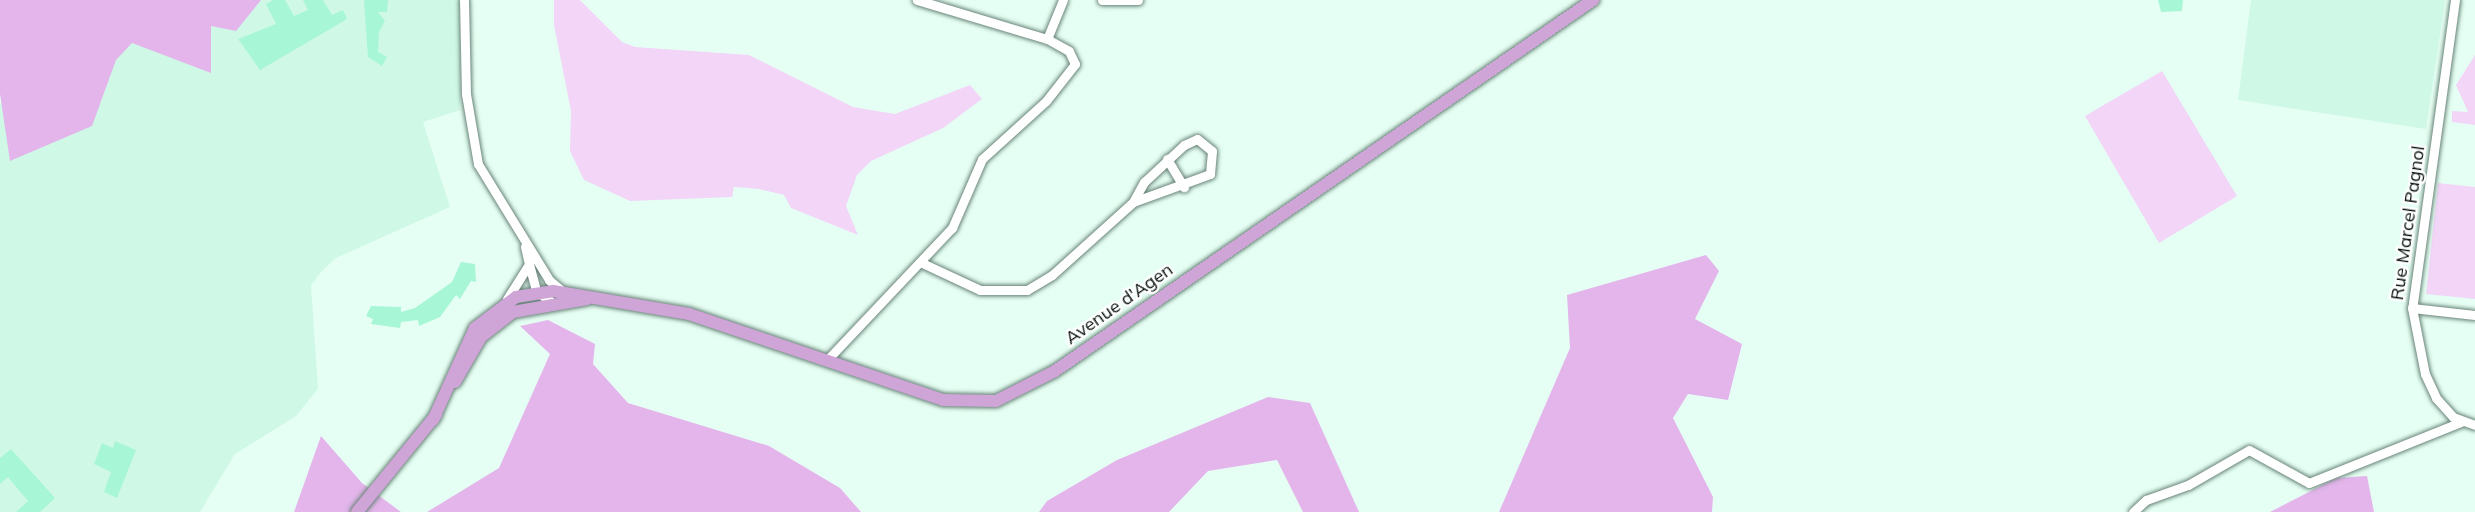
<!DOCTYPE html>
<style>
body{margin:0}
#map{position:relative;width:2475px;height:512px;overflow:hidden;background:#e6fff4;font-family:Mulish,sans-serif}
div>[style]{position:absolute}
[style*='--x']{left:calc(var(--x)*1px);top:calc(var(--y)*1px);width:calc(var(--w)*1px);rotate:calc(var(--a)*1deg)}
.built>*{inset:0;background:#d0f8e7}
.green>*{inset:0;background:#f2d5f7}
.forest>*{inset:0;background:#e3b5eb}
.building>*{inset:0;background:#a7f6d6}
.roads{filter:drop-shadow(0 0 2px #698479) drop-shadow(0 0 2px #698479)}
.minor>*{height:9px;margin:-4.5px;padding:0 4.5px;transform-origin:4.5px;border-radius:4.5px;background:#fff}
.major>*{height:12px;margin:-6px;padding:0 6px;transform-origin:6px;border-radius:6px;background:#cfa4d6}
span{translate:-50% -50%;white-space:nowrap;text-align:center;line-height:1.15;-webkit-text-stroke:4.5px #fff;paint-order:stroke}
.street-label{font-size:18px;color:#050f0b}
</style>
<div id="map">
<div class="built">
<i style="clip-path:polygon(92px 0,460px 0,460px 110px,423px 122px,450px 207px,336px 258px,321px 272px,311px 285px,318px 389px,296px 416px,235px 454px,200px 512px,0 512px,0 103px,10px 111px)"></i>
<i style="clip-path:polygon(2251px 0,2445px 0,2426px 129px,2238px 100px)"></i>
</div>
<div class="green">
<i style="clip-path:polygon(554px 0,580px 0,622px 42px,635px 47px,749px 55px,853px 107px,895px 114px,970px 85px,982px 99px,943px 128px,871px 161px,857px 175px,846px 206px,858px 235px,791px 208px,784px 195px,759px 189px,734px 187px,732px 197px,630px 201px,584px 180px,570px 151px,571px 111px,554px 25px)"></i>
<i style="clip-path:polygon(2475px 55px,2475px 125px,2452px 122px,2452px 111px,2468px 112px,2456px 85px)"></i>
<i style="clip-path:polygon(2162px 71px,2237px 196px,2159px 243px,2085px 116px)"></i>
<i style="clip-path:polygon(2438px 183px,2475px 187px,2475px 299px,2426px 294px)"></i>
</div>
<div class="forest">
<i style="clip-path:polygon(0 0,261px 0,236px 31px,211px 26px,211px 73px,132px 43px,116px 60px,92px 126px,10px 161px,0 94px)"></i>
<i style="clip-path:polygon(1706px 255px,1719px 271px,1695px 319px,1742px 344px,1728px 400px,1688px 394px,1673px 418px,1713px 497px,1712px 512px,1499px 512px,1570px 348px,1567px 295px)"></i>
<i style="clip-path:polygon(548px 320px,595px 344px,593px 364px,628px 403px,769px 446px,840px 488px,861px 512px,427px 512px,499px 468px,550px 354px,520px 326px)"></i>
<i style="clip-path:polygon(1268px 397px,1310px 403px,1359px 512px,1303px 512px,1277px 460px,1208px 471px,1169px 512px,1039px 512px,1047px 501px,1117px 460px)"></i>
<i style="clip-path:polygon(321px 436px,362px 483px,401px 512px,294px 512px)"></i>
<i style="clip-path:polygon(2367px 476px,2374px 512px,2270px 512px,2336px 478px)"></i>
</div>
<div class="building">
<i style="clip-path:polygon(273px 0,285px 0,294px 16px,308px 10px,303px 0,323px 0,332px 15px,343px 10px,347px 19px,260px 70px,238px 39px,276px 24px,266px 4px)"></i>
<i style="clip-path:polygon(364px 0,388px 0,387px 12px,378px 12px,385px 21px,379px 32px,378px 52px,387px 57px,382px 66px,368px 57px)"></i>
<i style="clip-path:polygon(2158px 0,2183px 0,2182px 11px,2161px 12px)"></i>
<i style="clip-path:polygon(461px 262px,475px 264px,476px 282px,471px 281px,460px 299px,456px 295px,440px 317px,419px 326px,418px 320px,401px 322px,400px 328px,371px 324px,373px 319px,366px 316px,371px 306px,401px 307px,401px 312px,415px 308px,452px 282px)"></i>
<i style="clip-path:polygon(115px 441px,136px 450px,117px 498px,104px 492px,111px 472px,94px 464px,102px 443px,113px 448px)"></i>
<i style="clip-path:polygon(11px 449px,55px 498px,40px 512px,16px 512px,28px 501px,8px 477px,0 484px,0 458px)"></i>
</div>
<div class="roads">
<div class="minor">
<i style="--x:464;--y:0;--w:94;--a:88.8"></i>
<i style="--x:466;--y:94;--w:71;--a:80.3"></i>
<i style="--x:478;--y:164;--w:136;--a:58.5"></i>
<i style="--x:549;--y:280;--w:16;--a:40"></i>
<i style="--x:1102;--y:0;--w:36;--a:0"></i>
<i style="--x:2455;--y:0;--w:311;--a:97.9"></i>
<i style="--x:2412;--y:308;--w:67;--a:78.9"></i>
<i style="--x:2425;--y:374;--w:26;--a:65"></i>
<i style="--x:2436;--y:398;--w:25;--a:48"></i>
<i style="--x:2453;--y:417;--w:23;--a:20"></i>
<i style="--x:1047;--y:39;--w:42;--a:-67.7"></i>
<i style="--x:1167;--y:159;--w:33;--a:59"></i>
<i style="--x:920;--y:262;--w:66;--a:25"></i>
<i style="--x:980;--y:290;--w:47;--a:0"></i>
<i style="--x:1027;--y:290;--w:29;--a:-31"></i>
<i style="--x:1052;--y:275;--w:109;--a:-42"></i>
<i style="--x:1133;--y:202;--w:82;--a:-20"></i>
<i style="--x:1210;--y:174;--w:23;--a:-85"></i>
<i style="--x:1212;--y:151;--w:19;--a:-141"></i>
<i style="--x:1197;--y:139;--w:14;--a:155"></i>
<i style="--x:1184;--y:145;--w:54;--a:137.2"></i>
<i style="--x:1144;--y:182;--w:23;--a:119"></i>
<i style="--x:529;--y:264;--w:28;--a:75"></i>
<i style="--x:536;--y:291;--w:19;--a:35"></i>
<i style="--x:507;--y:299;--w:41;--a:-57.8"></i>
<i style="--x:529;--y:264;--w:18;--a:-103"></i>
<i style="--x:2412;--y:308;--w:63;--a:6.3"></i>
<i style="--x:827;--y:360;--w:182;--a:-46.6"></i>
<i style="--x:952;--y:228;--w:75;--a:-66.5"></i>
<i style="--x:982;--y:159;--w:86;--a:-42.2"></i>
<i style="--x:1046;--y:101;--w:47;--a:-51.9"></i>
<i style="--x:1075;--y:64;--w:14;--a:-115"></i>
<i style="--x:1069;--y:51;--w:25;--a:-151"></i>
<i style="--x:1047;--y:39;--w:136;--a:-163.3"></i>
<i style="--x:2133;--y:512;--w:18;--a:-43"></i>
<i style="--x:2146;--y:500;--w:45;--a:-19.7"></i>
<i style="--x:2188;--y:485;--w:70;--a:-29.8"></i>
<i style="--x:2249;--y:450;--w:68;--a:28.8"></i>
<i style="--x:2309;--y:483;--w:164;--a:-21.9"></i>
</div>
<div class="major">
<i style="--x:455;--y:382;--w:52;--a:-60"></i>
<i style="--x:481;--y:337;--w:41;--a:-38"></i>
<i style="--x:513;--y:312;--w:75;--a:-10"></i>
<i style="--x:433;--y:420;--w:101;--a:-65.5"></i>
<i style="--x:475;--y:328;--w:51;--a:-37.1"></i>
<i style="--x:516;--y:297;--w:37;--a:-9"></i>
<i style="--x:553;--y:291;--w:138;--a:9.6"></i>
<i style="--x:689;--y:314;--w:268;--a:18.7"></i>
<i style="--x:943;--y:400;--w:53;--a:1.1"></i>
<i style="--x:996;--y:401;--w:66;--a:-27"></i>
<i style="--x:1055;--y:371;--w:654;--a:-34.59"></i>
<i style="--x:357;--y:512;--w:125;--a:-50.8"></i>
</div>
</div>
<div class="street-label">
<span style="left:2408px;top:223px;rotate:-82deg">Rue Marcel Pagnol</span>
<span style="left:1119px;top:304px;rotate:-35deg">Avenue d'Agen</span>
</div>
</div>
